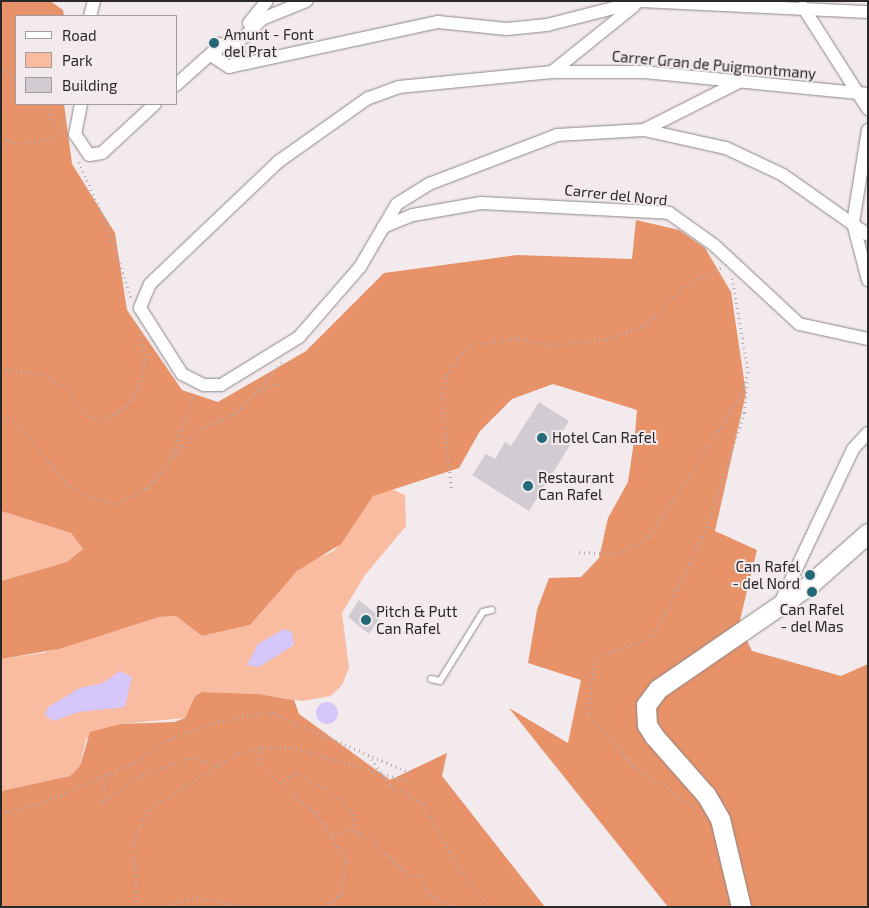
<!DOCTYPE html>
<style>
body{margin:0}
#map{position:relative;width:869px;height:908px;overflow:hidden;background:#f2eaed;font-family:"Exo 2",sans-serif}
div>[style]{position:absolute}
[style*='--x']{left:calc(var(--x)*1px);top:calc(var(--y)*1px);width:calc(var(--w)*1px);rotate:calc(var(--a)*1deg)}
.green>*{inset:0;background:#f9bca1}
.forest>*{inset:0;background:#e89269}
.water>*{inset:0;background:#d5c7fa}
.round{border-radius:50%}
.building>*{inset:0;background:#d1ccd1}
.path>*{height:2.5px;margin-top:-1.25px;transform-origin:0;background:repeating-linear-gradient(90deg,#b3acaf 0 1px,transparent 0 5px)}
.roads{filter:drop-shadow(0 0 1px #8d8689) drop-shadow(0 0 1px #8d8689)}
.lane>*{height:6px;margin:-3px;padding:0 3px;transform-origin:3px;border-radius:3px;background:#fff}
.street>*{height:12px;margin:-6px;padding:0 6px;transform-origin:6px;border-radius:6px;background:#fff}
.secondary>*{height:19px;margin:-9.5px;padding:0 9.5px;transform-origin:9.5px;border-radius:9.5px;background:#fff}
.dots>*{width:14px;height:14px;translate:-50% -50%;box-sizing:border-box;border:2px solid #f2eaed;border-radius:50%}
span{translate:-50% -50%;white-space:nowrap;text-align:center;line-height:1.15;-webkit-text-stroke:4px #f2eaed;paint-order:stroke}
.poi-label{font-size:15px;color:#2a2829}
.left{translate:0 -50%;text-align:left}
.right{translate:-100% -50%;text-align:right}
.street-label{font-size:15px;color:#2a2829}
.frame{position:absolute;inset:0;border:2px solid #2a2829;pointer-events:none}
.legend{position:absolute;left:15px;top:15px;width:162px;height:90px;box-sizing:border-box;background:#f2eaed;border:1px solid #a29c9f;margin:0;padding:6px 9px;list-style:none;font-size:15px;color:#2a2829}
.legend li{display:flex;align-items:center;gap:10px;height:25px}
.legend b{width:25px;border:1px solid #a29c9f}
</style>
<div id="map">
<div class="green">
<i style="clip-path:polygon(389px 488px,405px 495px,406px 526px,365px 575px,342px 613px,349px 668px,342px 685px,331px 696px,302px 701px,259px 694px,202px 692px,195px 696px,185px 718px,121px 724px,86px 739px,80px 766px,70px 776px,1px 791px,1px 659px,43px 653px,159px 617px,176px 616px,202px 636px,250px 625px,286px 581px,307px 563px,334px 551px,373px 496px)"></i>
<i style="clip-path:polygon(1px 511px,71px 533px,83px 549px,67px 562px,1px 581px)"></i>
</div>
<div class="forest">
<i style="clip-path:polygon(1px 1px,50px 1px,63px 10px,64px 16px,16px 16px,16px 104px,64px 104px,72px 164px,115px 233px,127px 310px,182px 390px,218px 402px,306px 351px,384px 273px,517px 255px,632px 259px,636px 220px,679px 230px,705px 248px,731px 292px,746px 393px,715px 531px,757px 550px,739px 624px,752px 651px,841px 676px,868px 664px,868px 907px,668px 907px,509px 708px,568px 743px,581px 680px,528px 663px,537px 610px,549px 578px,581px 577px,599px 558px,608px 518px,628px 482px,635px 434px,637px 410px,553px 384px,512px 399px,480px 431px,459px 468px,373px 496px,341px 544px,297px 571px,250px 625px,202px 636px,176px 616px,159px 617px,59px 649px,1px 659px,1px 581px,67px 562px,83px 549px,71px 533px,1px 511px)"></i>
<i style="clip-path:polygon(202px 692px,259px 694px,294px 700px,299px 714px,390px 780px,447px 753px,442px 776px,545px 907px,1px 907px,1px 791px,70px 776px,80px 766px,90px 732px,121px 724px,174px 722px,185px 718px,195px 696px)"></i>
</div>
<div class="water">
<i style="clip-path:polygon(284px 629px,292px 632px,294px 645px,259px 667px,247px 665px,258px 644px)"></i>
<i style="clip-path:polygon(120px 671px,132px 677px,125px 707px,79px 712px,53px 721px,45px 715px,48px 707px,80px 688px,103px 683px)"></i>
<i class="round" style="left:316px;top:702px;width:22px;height:22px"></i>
</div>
<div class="building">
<i style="clip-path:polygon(539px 402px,569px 421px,558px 438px,570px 445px,529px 511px,472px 475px,486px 454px,495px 459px,505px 442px,511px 446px)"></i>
<i style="clip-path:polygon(359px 600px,380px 617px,369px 634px,348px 617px)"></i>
</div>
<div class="path">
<i style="--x:1;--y:71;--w:4;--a:-45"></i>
<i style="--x:4;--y:68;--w:18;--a:47"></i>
<i style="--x:48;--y:104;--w:19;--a:81"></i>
<i style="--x:51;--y:123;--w:14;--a:45"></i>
<i style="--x:1;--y:138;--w:20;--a:18"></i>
<i style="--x:20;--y:144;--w:34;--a:-10"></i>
<i style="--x:53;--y:138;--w:9;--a:-32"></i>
<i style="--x:61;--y:133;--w:18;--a:-77"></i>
<i style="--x:79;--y:162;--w:69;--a:66"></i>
<i style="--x:107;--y:225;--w:76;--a:71.6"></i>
<i style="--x:1;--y:368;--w:44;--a:9.2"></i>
<i style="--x:44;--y:375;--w:25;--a:29"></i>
<i style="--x:66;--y:387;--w:34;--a:54"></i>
<i style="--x:86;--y:415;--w:15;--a:20"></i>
<i style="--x:100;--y:420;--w:25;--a:-23"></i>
<i style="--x:123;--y:410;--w:29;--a:-56"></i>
<i style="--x:139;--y:386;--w:27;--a:-77"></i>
<i style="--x:145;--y:360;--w:27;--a:-100"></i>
<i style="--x:279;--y:383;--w:26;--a:155"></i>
<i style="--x:255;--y:394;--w:42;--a:-49.8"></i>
<i style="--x:1;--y:413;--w:28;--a:39"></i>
<i style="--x:23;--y:431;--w:67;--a:51.1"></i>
<i style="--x:65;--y:483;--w:29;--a:29"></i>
<i style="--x:90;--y:497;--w:29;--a:14"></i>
<i style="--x:118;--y:504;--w:33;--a:-29"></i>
<i style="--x:147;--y:488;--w:32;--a:-49"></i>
<i style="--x:168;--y:464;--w:75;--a:-68.9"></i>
<i style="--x:172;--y:457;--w:40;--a:-45"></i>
<i style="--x:200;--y:429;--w:36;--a:-23"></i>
<i style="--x:233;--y:415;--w:30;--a:-44"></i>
<i style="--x:451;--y:488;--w:90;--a:-95.7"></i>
<i style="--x:442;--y:398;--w:23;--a:-77"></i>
<i style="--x:447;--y:376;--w:23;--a:-59"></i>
<i style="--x:459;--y:356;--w:20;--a:-37"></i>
<i style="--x:475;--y:344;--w:41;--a:-8.3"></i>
<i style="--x:516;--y:338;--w:34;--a:12"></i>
<i style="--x:549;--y:345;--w:58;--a:-5.9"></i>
<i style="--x:607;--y:339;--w:40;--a:-18.9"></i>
<i style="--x:645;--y:326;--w:56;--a:-45.7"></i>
<i style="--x:684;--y:286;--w:42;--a:-26.6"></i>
<i style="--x:579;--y:552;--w:39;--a:3"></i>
<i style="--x:618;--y:554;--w:37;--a:-29"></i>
<i style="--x:650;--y:536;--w:166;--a:-57.1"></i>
<i style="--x:740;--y:397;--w:25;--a:-72"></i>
<i style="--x:748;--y:373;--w:96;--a:-99.6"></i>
<i style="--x:369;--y:755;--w:38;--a:55"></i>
<i style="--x:391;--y:786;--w:36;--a:28"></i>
<i style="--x:423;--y:803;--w:74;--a:61"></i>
<i style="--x:459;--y:868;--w:49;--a:52.4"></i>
<i style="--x:107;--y:775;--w:27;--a:100"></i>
<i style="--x:102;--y:802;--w:48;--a:-34"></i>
<i style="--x:142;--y:775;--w:54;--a:-19.4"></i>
<i style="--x:193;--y:757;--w:28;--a:19"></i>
<i style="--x:280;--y:783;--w:19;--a:-32"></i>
<i style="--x:296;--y:773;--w:34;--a:28"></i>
<i style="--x:326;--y:789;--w:33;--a:39"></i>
<i style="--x:352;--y:810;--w:20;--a:79"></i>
<i style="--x:696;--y:809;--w:76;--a:-145.7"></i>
<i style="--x:633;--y:766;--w:69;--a:-130.9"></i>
<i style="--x:588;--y:714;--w:55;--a:-83.8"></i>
<i style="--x:594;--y:659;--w:63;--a:-21.3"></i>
<i style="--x:653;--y:636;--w:111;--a:-63.2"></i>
<i style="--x:703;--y:537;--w:131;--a:-71.7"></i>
<i style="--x:744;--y:413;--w:33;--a:-85"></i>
<i style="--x:1;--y:813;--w:37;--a:-13"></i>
<i style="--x:37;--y:805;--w:106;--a:-23.4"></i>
<i style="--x:134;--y:763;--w:43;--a:-33.7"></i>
<i style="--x:170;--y:739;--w:46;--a:-20.4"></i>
<i style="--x:213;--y:723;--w:55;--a:-12.5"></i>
<i style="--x:267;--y:711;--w:157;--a:23.3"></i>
<i style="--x:332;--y:835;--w:18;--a:-19"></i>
<i style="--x:349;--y:829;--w:20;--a:20"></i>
<i style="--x:368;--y:836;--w:56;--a:44.3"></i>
<i style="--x:408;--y:875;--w:12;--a:0"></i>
<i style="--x:420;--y:875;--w:22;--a:63"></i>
<i style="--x:430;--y:895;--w:29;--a:25"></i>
<i style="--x:137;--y:907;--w:64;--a:-93.6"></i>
<i style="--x:133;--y:843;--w:38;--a:-65"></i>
<i style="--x:149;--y:809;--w:106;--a:-31.9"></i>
<i style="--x:239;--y:753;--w:22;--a:-13"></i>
<i style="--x:158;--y:907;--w:40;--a:-14.4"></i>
<i style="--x:197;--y:897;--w:52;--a:11.1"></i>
<i style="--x:326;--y:907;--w:21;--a:-43"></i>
<i style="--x:341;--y:893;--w:33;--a:-81"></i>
<i style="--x:346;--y:860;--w:56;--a:-123.4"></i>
<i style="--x:315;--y:813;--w:75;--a:-139.3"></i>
<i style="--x:258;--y:764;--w:16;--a:-83"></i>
<i style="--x:260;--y:748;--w:31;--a:-2"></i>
<i style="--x:291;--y:747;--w:128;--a:16.3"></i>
</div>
<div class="roads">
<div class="lane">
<i style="--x:431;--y:679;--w:9;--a:13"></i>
<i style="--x:440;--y:681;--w:81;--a:-58.1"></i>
<i style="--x:483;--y:612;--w:9;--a:-13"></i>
</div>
<div class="street">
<i style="--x:803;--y:7;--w:121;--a:57.5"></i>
<i style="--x:90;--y:16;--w:16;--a:-75"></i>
<i style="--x:249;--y:23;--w:28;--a:-51"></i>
<i style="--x:243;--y:38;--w:27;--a:-45"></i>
<i style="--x:262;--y:19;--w:48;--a:-22.2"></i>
<i style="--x:233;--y:66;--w:10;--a:-53"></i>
<i style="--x:239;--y:58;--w:12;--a:-99"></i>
<i style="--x:237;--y:46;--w:18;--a:-174"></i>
<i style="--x:219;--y:44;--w:14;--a:111"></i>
<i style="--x:214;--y:57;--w:18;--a:34"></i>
<i style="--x:229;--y:67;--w:214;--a:-12.2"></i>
<i style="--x:438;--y:22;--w:69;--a:5.8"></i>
<i style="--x:507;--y:29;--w:40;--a:-5.7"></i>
<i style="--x:547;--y:25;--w:97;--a:-14.3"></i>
<i style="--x:641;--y:1;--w:227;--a:2.8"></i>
<i style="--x:552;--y:72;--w:105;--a:-38.8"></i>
<i style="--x:176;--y:85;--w:52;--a:-41.9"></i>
<i style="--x:868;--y:94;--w:227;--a:-174.4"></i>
<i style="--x:642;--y:72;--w:90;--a:180"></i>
<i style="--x:552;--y:72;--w:154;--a:174.4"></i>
<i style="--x:399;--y:87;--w:33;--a:160"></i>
<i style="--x:368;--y:98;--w:110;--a:144.6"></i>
<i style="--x:278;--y:162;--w:177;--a:136.4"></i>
<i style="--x:150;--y:284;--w:26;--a:113"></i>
<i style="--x:140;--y:308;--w:78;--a:57.5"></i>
<i style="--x:182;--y:374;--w:25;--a:27"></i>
<i style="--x:204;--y:385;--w:17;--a:0"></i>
<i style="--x:221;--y:385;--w:92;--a:-31.6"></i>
<i style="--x:299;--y:337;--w:93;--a:-48.9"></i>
<i style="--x:360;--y:267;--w:73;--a:-59.6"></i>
<i style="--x:397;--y:204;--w:38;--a:-32"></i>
<i style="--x:429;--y:184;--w:137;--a:-20.9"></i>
<i style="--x:557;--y:135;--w:87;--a:-3.3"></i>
<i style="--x:644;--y:130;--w:84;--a:12.4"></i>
<i style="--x:726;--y:148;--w:63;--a:25.3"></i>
<i style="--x:783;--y:175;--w:104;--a:35.2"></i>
<i style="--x:81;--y:104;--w:31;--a:101"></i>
<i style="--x:75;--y:134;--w:25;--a:56"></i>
<i style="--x:89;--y:155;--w:13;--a:-9"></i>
<i style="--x:102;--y:153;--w:72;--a:-42.8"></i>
<i style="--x:644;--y:130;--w:109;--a:-26.8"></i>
<i style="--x:868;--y:130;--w:94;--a:99.2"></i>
<i style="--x:853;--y:223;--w:59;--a:75.3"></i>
<i style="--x:383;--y:227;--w:32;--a:-22"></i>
<i style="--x:413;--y:215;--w:69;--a:-10"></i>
<i style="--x:481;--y:203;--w:188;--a:3"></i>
<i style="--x:669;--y:213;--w:55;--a:35.4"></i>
<i style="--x:714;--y:245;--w:116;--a:42.9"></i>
<i style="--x:799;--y:324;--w:71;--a:12.3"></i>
<i style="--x:780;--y:603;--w:170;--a:-64.6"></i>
<i style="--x:853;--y:449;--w:22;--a:-47"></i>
</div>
<div class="secondary">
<i style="--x:741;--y:907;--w:90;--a:-103.4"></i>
<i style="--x:720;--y:819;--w:28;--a:-120"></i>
<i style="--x:706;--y:795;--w:79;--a:-131.4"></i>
<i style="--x:654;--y:736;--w:13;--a:-122"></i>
<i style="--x:647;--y:725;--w:20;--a:-93"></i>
<i style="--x:646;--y:705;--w:20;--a:-53"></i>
<i style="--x:658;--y:689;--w:182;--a:-34.5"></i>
<i style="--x:808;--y:586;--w:80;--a:-41.5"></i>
</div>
</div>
<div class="dots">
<i style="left:214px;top:43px;background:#236978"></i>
<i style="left:542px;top:438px;background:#236978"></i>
<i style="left:528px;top:486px;background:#236978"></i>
<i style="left:810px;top:575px;background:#236978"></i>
<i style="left:812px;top:592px;background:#236978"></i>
<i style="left:366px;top:620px;background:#236978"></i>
</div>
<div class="poi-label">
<span class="left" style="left:224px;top:43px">Amunt - Font<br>del Prat</span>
<span class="left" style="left:552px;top:438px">Hotel Can Rafel</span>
<span class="left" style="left:538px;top:486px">Restaurant<br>Can Rafel</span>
<span class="right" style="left:800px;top:575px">Can Rafel<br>- del Nord</span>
<span style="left:812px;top:618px">Can Rafel<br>- del Mas</span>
<span class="left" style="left:376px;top:620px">Pitch &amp; Putt<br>Can Rafel</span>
</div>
<div class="street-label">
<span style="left:714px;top:65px;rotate:5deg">Carrer Gran de Puigmontmany</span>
<span style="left:616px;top:195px;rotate:6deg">Carrer del Nord</span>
</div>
<div class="frame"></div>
<ul class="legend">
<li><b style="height:6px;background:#fff"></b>Road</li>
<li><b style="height:14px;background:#f9bca1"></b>Park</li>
<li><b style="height:14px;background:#d1ccd1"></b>Building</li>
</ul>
</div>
